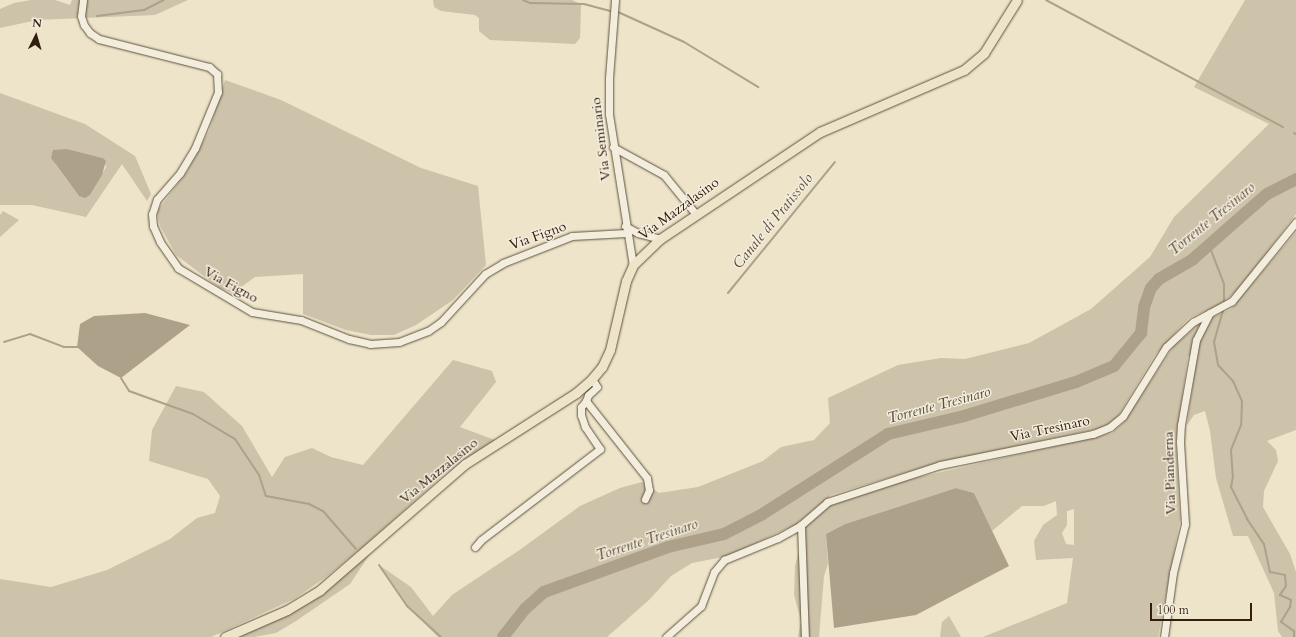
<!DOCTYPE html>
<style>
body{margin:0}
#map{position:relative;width:1296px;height:637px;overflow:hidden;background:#ede4ca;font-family:Cardo,serif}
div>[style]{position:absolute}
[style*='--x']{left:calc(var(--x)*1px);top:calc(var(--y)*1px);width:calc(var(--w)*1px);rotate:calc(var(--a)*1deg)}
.green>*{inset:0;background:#cdc2aa}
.water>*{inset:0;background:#ada18a}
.stream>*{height:2px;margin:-1px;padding:0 1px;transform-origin:1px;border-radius:1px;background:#ada18a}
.river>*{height:12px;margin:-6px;padding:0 6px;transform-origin:6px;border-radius:6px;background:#ada18a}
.roads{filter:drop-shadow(0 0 1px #60503c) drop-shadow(0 0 1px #60503c)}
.minor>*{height:7px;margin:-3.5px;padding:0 3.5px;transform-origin:3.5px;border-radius:3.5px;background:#f3eddd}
.major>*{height:9px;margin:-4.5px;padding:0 4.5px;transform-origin:4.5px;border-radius:4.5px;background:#ede4ca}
span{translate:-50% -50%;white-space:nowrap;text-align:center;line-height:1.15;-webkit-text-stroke:3px #f3eddd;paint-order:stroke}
.street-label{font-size:14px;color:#311e0d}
.water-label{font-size:15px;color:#5c4c39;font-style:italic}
.north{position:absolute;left:16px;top:16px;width:40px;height:40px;-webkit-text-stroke:3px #f3eddd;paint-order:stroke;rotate:5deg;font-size:11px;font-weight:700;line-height:16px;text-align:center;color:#311e0d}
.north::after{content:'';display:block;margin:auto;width:14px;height:18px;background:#311e0d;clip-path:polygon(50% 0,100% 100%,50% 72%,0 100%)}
.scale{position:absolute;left:1150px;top:603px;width:102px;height:18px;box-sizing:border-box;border:2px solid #311e0d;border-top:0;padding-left:5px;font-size:12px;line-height:14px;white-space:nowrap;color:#311e0d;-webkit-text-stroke:3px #f3eddd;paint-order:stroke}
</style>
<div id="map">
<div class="green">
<i style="clip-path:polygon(31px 0,55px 0,70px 5px,72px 0,188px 0,155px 15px,37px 20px,0 28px,0 9px,14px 3px)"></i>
<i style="clip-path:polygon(433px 0,572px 0,581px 4px,580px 38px,575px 44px,490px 40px,479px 31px,479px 18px,475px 15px,441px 11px,434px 7px)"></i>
<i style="clip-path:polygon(1245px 0,1296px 0,1296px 214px,1238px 290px,1219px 305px,1189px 318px,1155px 355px,1118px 416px,1111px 422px,1102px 428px,941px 462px,831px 495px,797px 524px,728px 556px,692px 563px,671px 576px,649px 600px,607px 637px,438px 637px,407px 606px,379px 565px,411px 587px,433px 616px,452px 595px,521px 549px,580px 506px,620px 488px,642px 482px,659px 493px,698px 487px,763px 461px,781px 447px,814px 440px,830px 423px,828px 398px,898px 365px,941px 358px,965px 359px,1029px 343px,1091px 309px,1150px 257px,1174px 217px,1269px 124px,1194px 87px)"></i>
<i style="clip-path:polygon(225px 80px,281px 100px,421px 168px,478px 186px,486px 265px,453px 300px,416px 325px,394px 335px,371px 335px,346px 330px,303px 314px,303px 274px,255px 277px,233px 293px,220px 288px,176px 255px,160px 226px,157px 211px,187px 172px,209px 131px)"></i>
<i style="clip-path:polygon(evenodd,0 93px,85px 124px,135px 156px,151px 194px,147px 201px,122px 164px,86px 217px,32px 205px,0 205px,0 93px,67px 149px,103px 158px,106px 167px,90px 195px,79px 196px,55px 164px,67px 149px)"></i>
<i style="clip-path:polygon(3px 211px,19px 220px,0 237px,0 215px)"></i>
<i style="clip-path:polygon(evenodd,1296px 232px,1296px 430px,1267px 441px,1276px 450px,1278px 461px,1264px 491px,1263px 507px,1290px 554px,1296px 572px,1296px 637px,1282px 637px,1278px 631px,1274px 593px,1248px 536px,1233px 536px,1216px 478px,1210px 431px,1205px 411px,1194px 415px,1187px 425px,1197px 356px,1188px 356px,1176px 441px,1180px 520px,1158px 637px,983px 637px,1067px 603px,1073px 558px,1036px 560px,1034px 541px,1043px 525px,1057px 515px,1056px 501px,1044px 506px,1022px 506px,992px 531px,974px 493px,956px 488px,845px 524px,826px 534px,828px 564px,824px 576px,819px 637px,798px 637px,801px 621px,794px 595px,795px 566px,805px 527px,823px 509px,839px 501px,915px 478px,1112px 433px,1124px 422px,1173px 347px,1200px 323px,1231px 309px,1296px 232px,1074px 509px,1074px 545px,1066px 544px,1062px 533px,1067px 525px,1067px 511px,1074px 509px)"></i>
<i style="clip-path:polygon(453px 360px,492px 371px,496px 382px,460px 427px,495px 440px,446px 473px,365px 545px,326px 577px,294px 599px,211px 637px,0 637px,0 579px,51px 587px,107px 570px,170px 539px,197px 518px,215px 513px,220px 496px,208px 479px,149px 461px,152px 430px,176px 386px,204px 392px,242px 426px,272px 477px,285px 457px,312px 448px,331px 457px,363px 465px)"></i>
<i style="clip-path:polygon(370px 554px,350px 584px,296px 621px,276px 633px,254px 637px,233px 637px,308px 601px)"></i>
<i style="clip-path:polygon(949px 616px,961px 637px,940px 637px,942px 622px)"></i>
</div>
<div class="water">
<i style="clip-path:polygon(67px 149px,103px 158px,106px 161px,102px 175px,90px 195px,85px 198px,79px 196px,51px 158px,53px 150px)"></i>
<i style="clip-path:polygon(145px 313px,190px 325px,121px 378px,98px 366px,77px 347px,80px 324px,94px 316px)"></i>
<i style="clip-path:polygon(956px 488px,974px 493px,1009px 566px,916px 615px,834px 628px,826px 534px,845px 524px)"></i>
</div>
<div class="stream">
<i style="--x:523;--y:0;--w:8;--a:23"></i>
<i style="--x:530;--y:3;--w:54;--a:1.1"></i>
<i style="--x:584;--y:4;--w:27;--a:15"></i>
<i style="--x:1046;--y:0;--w:269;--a:28.2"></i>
<i style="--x:618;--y:12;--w:72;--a:24.4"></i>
<i style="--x:684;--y:42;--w:87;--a:31.3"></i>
<i style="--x:97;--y:16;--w:47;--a:-7.3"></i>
<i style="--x:144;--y:10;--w:22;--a:-27"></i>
<i style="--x:1294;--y:133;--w:2;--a:27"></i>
<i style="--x:1209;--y:245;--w:42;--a:69"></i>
<i style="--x:1224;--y:284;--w:18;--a:90"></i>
<i style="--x:728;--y:293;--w:169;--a:-50.8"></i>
<i style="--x:1224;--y:307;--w:36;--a:106"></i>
<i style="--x:1214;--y:342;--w:23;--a:80"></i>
<i style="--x:1218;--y:365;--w:22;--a:47"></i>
<i style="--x:1233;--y:381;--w:22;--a:66"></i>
<i style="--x:1242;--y:401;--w:24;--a:92"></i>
<i style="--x:1241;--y:425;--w:27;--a:112"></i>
<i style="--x:1231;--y:450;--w:26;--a:86"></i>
<i style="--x:1233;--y:476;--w:11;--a:100"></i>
<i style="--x:1231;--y:487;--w:36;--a:63"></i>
<i style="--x:1247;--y:519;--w:30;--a:56"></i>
<i style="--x:1264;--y:544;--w:29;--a:78"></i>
<i style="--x:1270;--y:572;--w:15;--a:11"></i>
<i style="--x:1285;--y:575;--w:11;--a:85"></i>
<i style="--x:1286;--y:586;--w:11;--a:124"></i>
<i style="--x:1280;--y:595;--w:12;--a:24"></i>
<i style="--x:1291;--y:600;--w:7;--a:98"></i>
<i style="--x:1290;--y:607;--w:17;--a:121"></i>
<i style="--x:1281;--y:622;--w:16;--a:35"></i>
<i style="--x:1294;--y:631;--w:6;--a:90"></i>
<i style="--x:4;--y:342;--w:27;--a:-17"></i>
<i style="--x:30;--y:334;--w:36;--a:21"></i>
<i style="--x:64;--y:347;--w:13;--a:0"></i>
<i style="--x:121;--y:378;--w:15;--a:58"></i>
<i style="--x:129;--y:391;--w:68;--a:19.8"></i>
<i style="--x:193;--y:414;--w:49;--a:30.8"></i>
<i style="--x:235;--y:439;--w:43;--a:56.3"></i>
<i style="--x:259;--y:475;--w:22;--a:72"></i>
<i style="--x:266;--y:496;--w:44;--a:10.5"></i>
<i style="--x:309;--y:504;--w:16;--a:27"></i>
<i style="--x:323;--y:511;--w:50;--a:49"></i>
<i style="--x:379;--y:565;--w:50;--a:55.7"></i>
<i style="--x:407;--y:606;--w:46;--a:42.4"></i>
</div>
<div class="river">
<i style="--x:503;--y:637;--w:36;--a:-52"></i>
<i style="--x:525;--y:609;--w:25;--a:-42"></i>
<i style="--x:544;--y:592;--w:132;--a:-19.9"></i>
<i style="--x:668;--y:547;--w:57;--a:-13.1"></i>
<i style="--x:724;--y:534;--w:42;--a:-27.2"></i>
<i style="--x:761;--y:515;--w:151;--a:-32.5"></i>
<i style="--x:888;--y:434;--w:78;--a:-13.3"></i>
<i style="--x:964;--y:416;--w:117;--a:-16.9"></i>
<i style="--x:1076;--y:382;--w:41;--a:-22.8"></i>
<i style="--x:1114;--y:366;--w:43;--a:-50.7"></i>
<i style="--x:1141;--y:333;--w:26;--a:-83"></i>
<i style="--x:1144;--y:307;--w:20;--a:-70"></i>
<i style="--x:1151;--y:288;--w:12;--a:-48"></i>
<i style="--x:1159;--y:279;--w:39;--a:-30"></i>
<i style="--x:1193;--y:259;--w:98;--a:-41.3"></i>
<i style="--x:1267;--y:194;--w:33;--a:-27"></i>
</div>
<div class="roads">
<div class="minor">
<i style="--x:83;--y:0;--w:16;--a:97"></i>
<i style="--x:81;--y:16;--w:9;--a:72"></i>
<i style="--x:84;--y:25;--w:10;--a:53"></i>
<i style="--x:90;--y:33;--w:11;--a:34"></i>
<i style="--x:99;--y:39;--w:114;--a:14.3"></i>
<i style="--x:209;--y:67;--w:11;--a:41"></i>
<i style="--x:217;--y:74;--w:18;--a:87"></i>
<i style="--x:218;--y:92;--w:61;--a:112.3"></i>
<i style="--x:195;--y:148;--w:29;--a:121"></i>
<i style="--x:180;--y:173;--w:35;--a:131"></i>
<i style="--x:157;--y:199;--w:16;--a:108"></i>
<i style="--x:152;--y:214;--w:12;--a:85"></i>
<i style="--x:153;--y:226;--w:17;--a:66"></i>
<i style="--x:160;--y:242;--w:32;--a:55"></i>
<i style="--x:178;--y:268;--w:86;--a:30.7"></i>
<i style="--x:252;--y:312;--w:50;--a:9.3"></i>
<i style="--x:301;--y:320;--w:52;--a:21.6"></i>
<i style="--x:349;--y:339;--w:22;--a:13"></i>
<i style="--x:370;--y:344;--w:29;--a:-4"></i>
<i style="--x:399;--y:342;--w:31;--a:-21"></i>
<i style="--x:428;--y:331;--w:16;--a:-35"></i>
<i style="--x:441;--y:322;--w:65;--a:-47.5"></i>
<i style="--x:485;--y:274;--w:21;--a:-31"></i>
<i style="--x:503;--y:263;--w:74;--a:-21.4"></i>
<i style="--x:572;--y:236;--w:54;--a:-3.2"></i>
<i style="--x:615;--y:0;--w:78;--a:94.4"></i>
<i style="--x:609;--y:78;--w:36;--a:90"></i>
<i style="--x:609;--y:114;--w:153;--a:81"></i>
<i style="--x:613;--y:147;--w:58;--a:28.8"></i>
<i style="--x:664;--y:175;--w:49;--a:50.8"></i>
<i style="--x:625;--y:226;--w:15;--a:28"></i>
<i style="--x:638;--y:233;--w:23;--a:15"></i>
<i style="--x:592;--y:379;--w:9;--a:58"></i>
<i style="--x:597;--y:387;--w:12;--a:138"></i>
<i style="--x:588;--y:395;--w:6;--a:108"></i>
<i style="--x:586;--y:401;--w:98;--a:51.6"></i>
<i style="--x:647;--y:478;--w:12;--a:81"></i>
<i style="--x:649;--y:490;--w:10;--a:114"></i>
<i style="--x:801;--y:525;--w:112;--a:88"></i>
<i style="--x:475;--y:547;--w:9;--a:-49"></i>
<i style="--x:481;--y:540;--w:150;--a:-37.4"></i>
<i style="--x:600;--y:449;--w:27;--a:-124"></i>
<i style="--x:585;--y:427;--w:13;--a:-108"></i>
<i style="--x:581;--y:415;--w:8;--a:-90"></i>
<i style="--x:581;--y:407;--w:8;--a:-50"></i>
<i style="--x:666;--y:637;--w:47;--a:-41.5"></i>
<i style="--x:701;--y:606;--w:36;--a:-69"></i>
<i style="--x:714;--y:572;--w:16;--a:-50"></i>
<i style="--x:724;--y:560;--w:58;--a:-22.2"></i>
<i style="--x:778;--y:538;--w:26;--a:-29"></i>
<i style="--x:801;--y:525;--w:35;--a:-41"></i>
<i style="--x:827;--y:502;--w:119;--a:-18.1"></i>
<i style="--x:940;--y:465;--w:156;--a:-11.5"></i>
<i style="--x:1093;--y:434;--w:18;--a:-22"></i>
<i style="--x:1110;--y:427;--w:17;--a:-40"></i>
<i style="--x:1123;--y:416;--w:81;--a:-58.1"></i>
<i style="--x:1166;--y:347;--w:37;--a:-43"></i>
<i style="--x:1193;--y:322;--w:44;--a:-28.3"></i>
<i style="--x:1232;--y:301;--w:102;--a:-51"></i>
<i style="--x:1164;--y:637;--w:65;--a:-82"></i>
<i style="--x:1173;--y:573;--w:50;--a:-76.2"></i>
<i style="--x:1185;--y:524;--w:82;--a:-93.5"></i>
<i style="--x:1180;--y:442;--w:17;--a:-87"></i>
<i style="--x:1181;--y:425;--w:86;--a:-80"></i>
<i style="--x:1196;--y:340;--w:30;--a:-63"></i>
</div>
<div class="major">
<i style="--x:225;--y:637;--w:68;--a:-23.5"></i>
<i style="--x:287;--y:610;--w:39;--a:-31"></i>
<i style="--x:320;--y:590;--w:192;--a:-41"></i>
<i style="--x:465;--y:464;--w:132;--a:-32.6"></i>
<i style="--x:576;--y:393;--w:20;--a:-41"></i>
<i style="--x:591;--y:380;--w:17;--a:-50"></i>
<i style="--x:602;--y:367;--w:19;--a:-65"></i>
<i style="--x:610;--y:350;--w:71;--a:-76.9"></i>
<i style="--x:626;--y:281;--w:17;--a:-66"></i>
<i style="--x:633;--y:265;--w:37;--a:-44"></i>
<i style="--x:660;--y:239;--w:192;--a:-33.8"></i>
<i style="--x:820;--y:132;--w:157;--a:-23.3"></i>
<i style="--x:964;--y:70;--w:26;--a:-40"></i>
<i style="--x:984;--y:53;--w:62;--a:-58.1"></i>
</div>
</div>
<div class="street-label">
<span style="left:601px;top:139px;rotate:-97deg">Via Seminario</span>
<span style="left:679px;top:209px;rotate:-36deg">Via Mazzalasino</span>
<span style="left:538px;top:236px;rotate:-20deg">Via Figno</span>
<span style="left:231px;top:285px;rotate:29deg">Via Figno</span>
<span style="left:1050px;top:429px;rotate:-12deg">Via Tresinaro</span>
<span style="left:439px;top:471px;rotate:-39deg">Via Mazzalasino</span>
<span style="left:1170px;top:473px;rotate:-92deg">Via Pianderna</span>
</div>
<div class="water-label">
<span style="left:1212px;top:219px;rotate:-39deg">Torrente Tresinaro</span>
<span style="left:773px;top:221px;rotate:-51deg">Canale di Pratissolo</span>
<span style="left:939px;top:405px;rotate:-15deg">Torrente Tresinaro</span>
<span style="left:647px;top:540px;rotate:-18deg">Torrente Tresinaro</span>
</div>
<div class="north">N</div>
<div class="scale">100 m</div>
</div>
